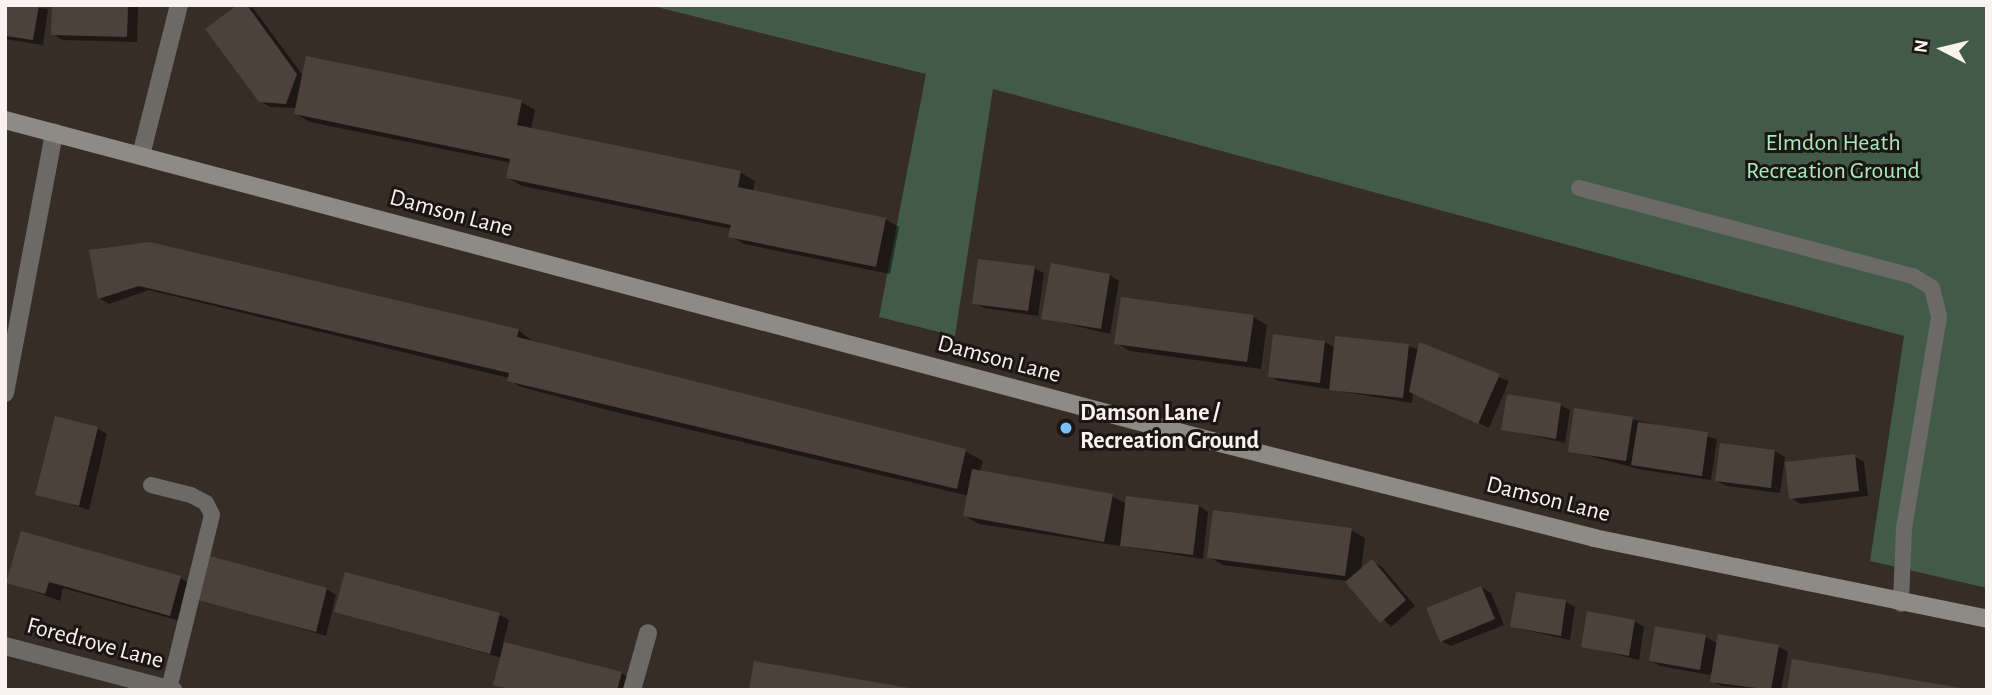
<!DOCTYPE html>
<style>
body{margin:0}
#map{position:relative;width:1992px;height:695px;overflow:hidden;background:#372d27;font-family:"Alegreya Sans",sans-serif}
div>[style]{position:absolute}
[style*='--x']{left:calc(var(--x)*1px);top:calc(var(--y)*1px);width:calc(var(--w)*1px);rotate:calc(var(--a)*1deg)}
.green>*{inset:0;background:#425a48}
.shadow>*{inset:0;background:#0007}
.building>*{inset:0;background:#4c423b}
.lane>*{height:16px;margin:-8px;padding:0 8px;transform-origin:8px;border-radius:8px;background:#6c6a65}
.street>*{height:18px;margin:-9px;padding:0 9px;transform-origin:9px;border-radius:9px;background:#6c6a65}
.secondary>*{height:18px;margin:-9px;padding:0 9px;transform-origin:9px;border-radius:9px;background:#8d8b83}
.dots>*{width:19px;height:19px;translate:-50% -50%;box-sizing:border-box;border:4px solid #1b1614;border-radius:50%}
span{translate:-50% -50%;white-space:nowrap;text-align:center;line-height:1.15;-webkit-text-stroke:6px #1b1614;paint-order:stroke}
.park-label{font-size:24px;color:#a8ebb9}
.street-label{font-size:24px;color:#f9f3ee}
.poi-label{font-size:24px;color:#f9f3ee;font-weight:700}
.left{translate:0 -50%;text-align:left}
.frame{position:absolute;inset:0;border:7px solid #f9f3ee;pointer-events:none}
.north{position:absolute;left:1908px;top:14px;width:70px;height:70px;-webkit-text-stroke:5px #1b1614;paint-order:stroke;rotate:277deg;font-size:19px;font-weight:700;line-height:28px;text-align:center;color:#f9f3ee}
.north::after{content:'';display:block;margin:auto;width:24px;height:32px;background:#f9f3ee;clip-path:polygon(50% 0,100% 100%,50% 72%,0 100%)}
</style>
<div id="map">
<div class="green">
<i style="clip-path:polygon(649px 5px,1987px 5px,1987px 588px,1870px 561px,1904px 336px,993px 89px,955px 336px,879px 317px,926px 74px)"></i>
</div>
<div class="shadow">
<i style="clip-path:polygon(5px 5px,48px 9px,43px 45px,5px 39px)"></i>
<i style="clip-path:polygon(53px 5px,138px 5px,137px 42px,62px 40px,53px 34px)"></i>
<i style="clip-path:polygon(240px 5px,253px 8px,304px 77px,521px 102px,535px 110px,531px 130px,741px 173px,755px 181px,753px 192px,885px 219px,899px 227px,890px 274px,744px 244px,730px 236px,732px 229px,522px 186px,508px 178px,511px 163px,310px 122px,296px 114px,297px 108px,270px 107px,260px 101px)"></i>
<i style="clip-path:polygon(91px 251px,518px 330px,535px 343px,965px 451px,983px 461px,980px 472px,1112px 496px,1127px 504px,1199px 506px,1208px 512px,1203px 559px,979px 524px,965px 516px,969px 496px,607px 410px,518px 386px,509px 378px,149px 290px,109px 304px,99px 298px)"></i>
<i style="clip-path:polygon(1034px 268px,1044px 273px,1038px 316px,984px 308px,974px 303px)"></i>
<i style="clip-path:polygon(1110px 275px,1119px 281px,1110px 334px,1043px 318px)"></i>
<i style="clip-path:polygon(1253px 317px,1267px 325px,1261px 369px,1130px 351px,1116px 343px)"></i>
<i style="clip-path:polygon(1274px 336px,1325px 342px,1335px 348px,1408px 346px,1509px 381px,1489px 428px,1413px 393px,1412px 403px,1279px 381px,1270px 376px)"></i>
<i style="clip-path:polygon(1560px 405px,1570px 410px,1565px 443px,1503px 429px)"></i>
<i style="clip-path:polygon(1632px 419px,1717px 439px,1711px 480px,1643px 470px,1570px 451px)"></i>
<i style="clip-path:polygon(97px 428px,107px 434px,89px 510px,37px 494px)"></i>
<i style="clip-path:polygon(1775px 451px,1785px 457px,1780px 493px,1727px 486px,1717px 481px)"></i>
<i style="clip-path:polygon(1854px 456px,1864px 462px,1868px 496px,1801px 504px,1791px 498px)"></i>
<i style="clip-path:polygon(1351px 530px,1365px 538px,1361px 571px,1372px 561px,1382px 567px,1415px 606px,1391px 627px,1347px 581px,1223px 565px,1209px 557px)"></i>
<i style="clip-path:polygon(346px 574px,500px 615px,509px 620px,503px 644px,621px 673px,631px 679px,628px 690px,505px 690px,495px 684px,502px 658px,336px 612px)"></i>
<i style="clip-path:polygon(180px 578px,194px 586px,184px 622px,63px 588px,60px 601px,8px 582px)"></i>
<i style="clip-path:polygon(1481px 587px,1491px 593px,1504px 625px,1451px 646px,1441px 641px)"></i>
<i style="clip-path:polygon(327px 589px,336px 595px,326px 636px,200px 599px)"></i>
<i style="clip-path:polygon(1566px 602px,1575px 607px,1570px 640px,1512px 627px)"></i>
<i style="clip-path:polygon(1634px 621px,1644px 627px,1639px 660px,1582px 646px)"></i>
<i style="clip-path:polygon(1656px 628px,1706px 637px,1718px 644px,1779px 647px,1788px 652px,1781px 690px,1722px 686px,1712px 681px,1714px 668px,1710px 675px,1660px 666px,1651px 661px)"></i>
</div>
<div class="building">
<i style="clip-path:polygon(5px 5px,39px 5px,33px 40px,5px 36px)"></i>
<i style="clip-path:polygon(52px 5px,128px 5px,127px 37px,51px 35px)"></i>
<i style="clip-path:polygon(237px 5px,247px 5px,297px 74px,286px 104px,259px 102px,205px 29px)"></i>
<i style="clip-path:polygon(306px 56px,522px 100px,517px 125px,741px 171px,738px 187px,886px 218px,876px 267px,728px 237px,731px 225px,506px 178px,510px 159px,294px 114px)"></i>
<i style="clip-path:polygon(150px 242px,519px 329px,517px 337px,966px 449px,957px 489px,507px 381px,509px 373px,139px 286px,98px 299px,89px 250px)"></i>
<i style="clip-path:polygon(978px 259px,1035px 266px,1028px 311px,972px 304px)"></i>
<i style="clip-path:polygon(1051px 263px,1110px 274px,1101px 329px,1041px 319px)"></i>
<i style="clip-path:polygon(1121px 297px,1254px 315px,1247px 362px,1114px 344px)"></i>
<i style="clip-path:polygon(1273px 334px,1325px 341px,1320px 383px,1268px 377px)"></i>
<i style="clip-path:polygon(1335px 336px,1409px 344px,1403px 398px,1329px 390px)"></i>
<i style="clip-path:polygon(1419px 342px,1500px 374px,1478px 424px,1409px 392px)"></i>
<i style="clip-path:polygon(1507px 394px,1561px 403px,1556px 439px,1501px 430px)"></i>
<i style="clip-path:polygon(1574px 408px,1633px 417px,1626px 461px,1568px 452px)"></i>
<i style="clip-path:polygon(55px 416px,98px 427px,79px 506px,35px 495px)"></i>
<i style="clip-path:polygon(1638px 422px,1708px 432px,1702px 476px,1631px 465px)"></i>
<i style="clip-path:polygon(1720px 443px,1775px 450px,1771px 488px,1715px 481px)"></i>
<i style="clip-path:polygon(1855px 454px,1859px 491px,1789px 499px,1785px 462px)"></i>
<i style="clip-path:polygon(972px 469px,1113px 494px,1104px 542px,963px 516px)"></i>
<i style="clip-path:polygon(1126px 496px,1199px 505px,1193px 555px,1120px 546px)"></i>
<i style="clip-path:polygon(1213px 510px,1352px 528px,1345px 576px,1207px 558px)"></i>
<i style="clip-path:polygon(21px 531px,181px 576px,170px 616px,49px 582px,45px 594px,6px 583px)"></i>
<i style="clip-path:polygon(210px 556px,327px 588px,316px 632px,198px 600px)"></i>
<i style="clip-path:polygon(1372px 559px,1406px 600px,1380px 623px,1345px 582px)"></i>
<i style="clip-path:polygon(345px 572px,500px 613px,490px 654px,334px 612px)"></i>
<i style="clip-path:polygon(1481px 586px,1495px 619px,1440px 642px,1426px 608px)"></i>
<i style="clip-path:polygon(1516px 592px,1566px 600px,1561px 636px,1510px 627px)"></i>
<i style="clip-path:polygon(1587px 611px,1635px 620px,1629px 656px,1581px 647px)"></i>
<i style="clip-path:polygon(1655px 626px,1706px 635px,1700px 670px,1649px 661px)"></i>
<i style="clip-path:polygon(1718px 634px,1779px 645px,1771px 690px,1710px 682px)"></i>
<i style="clip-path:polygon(504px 642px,622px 672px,617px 690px,512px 690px,493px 685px)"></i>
<i style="clip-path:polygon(1792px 659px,1961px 688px,1961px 690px,1787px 690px)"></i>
<i style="clip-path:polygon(754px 661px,909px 688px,909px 690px,749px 690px)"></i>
</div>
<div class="lane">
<i style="--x:1579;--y:188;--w:345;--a:14.8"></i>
<i style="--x:1913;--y:276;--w:22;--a:32"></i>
<i style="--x:1932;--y:288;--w:30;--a:76"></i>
<i style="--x:1939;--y:317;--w:214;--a:99.4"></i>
<i style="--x:1904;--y:528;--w:76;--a:92.3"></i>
<i style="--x:151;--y:485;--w:41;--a:14"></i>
<i style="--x:191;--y:495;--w:17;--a:28"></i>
<i style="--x:206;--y:503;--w:13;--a:63"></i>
<i style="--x:212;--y:515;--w:179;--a:103.9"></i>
</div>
<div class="street">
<i style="--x:141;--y:155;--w:155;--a:-75.8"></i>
<i style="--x:5;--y:393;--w:265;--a:-79.3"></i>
<i style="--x:5;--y:646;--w:174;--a:14.7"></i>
<i style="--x:632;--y:690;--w:59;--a:-74.3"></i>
</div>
<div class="secondary">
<i style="--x:5;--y:120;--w:1249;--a:14.89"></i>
<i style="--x:1212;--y:441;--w:394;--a:14.2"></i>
<i style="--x:1594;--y:538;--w:401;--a:11.6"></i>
</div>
<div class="dots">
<i style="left:1066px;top:428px;background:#7abff8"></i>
</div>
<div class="park-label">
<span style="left:1833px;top:158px">Elmdon Heath<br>Recreation Ground</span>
</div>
<div class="street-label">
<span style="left:451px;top:214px;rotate:15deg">Damson Lane</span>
<span style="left:999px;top:360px;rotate:15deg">Damson Lane</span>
<span style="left:1548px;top:500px;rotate:14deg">Damson Lane</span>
<span style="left:95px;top:644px;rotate:15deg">Foredrove Lane</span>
</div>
<div class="poi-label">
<span class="left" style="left:1080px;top:428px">Damson Lane /<br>Recreation Ground</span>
</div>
<div class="frame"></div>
<div class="north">N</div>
</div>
